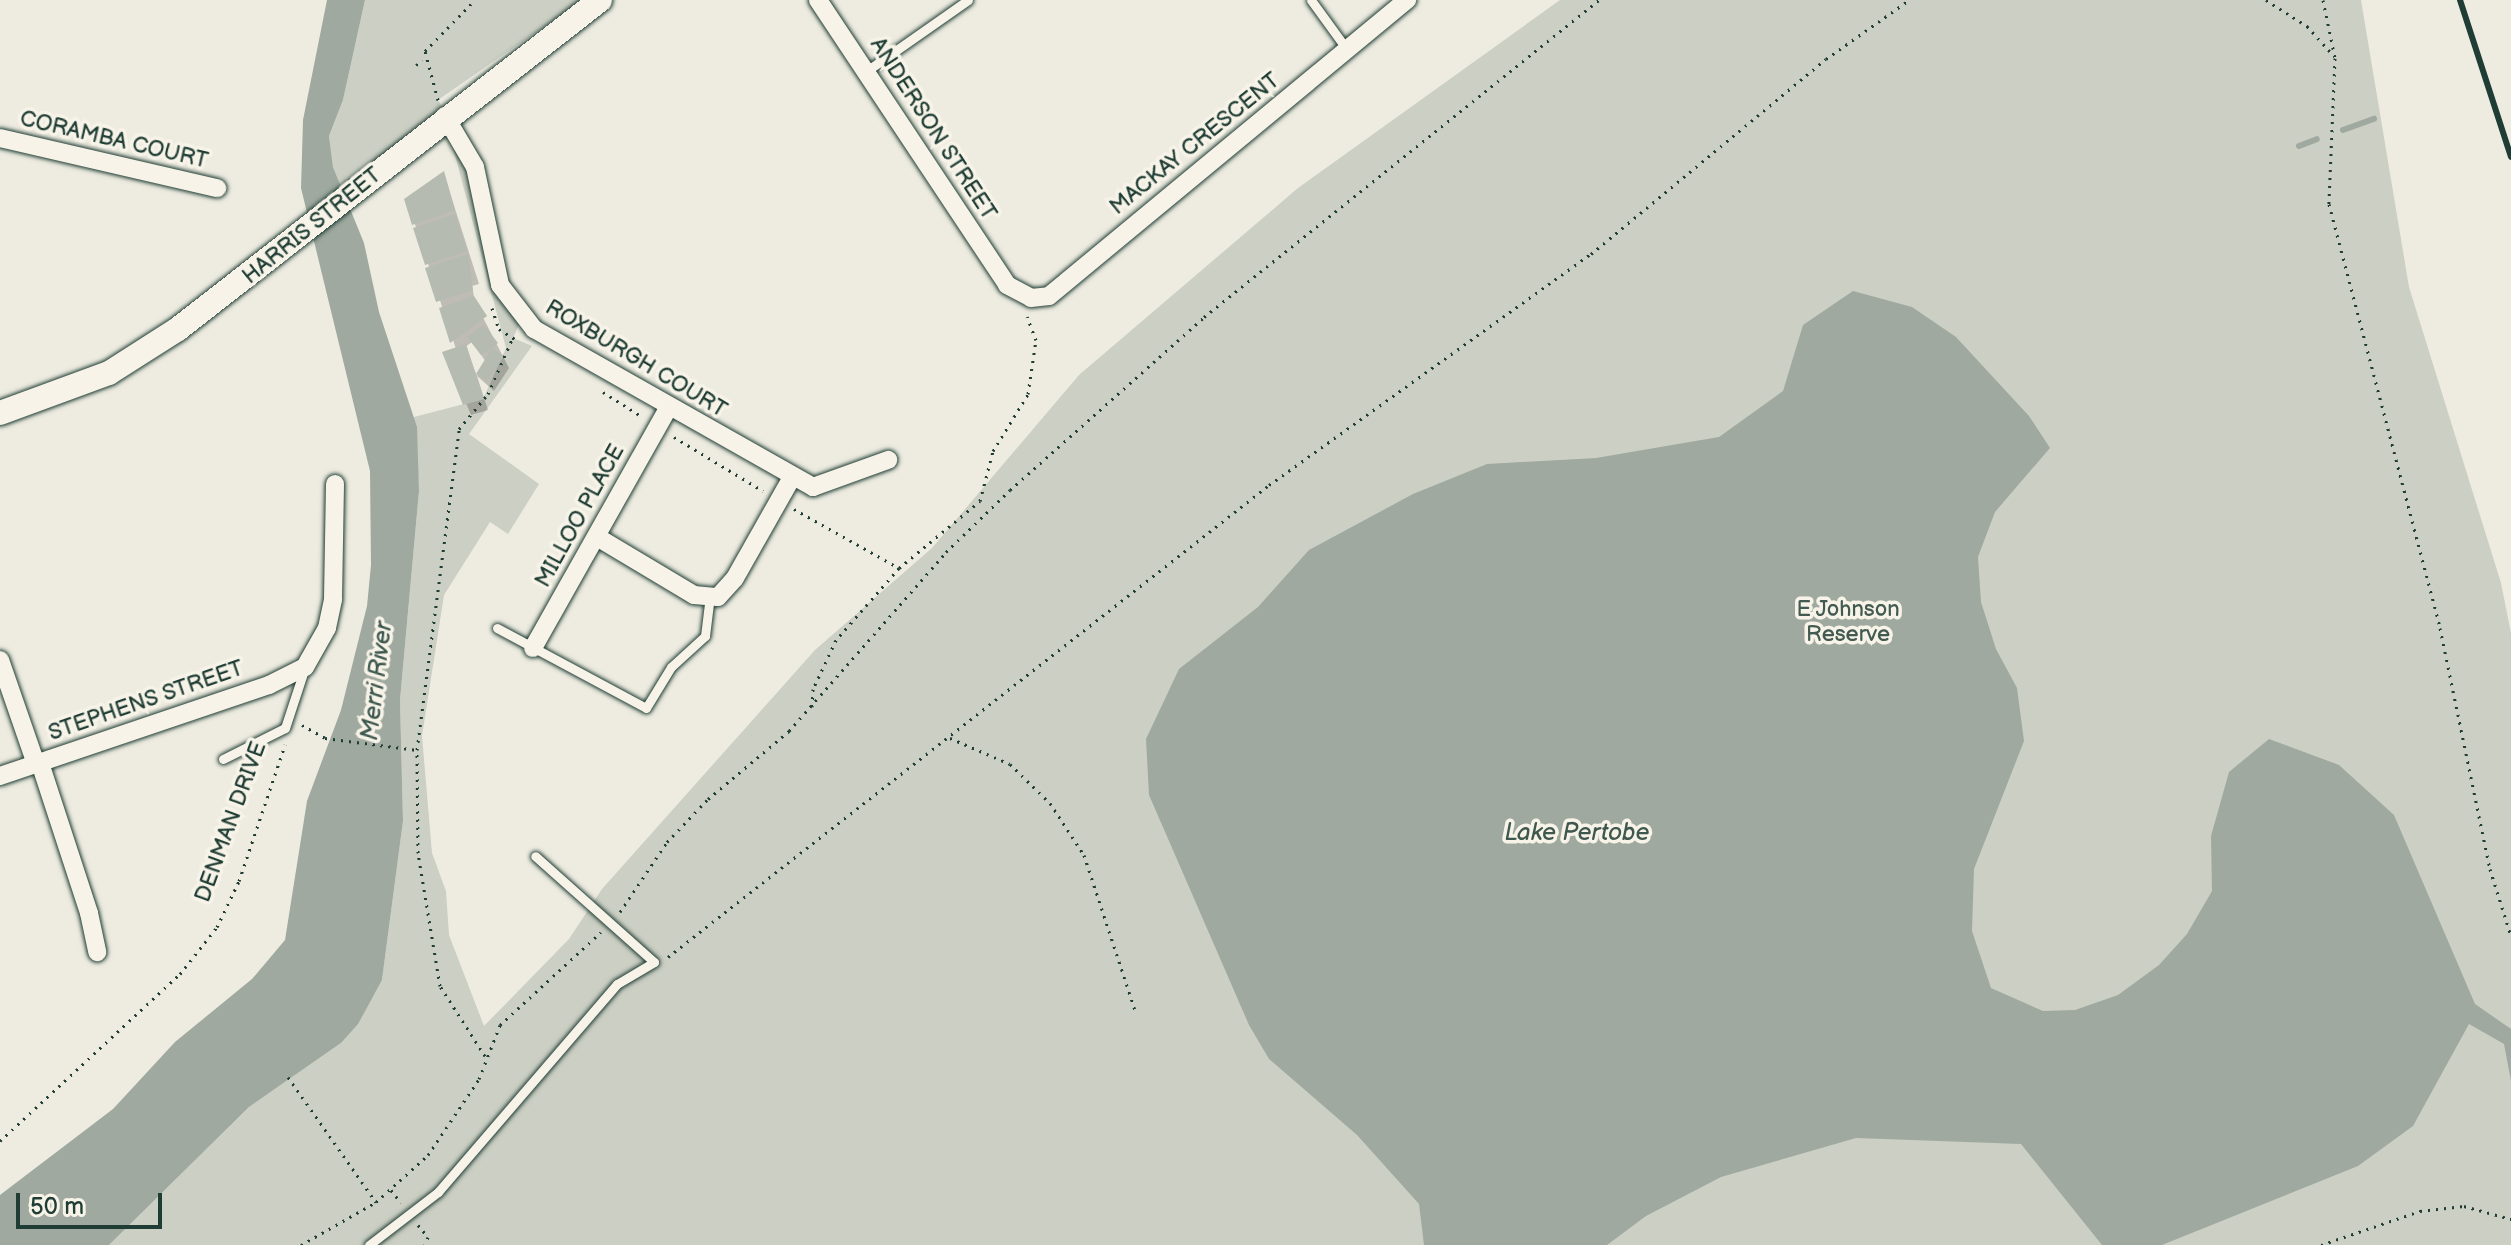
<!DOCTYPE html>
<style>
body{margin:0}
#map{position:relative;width:2511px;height:1245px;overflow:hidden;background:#eeece1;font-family:"Balsamiq Sans",sans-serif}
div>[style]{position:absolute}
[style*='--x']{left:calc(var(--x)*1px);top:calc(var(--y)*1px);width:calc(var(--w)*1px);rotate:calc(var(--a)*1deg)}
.green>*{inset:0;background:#cccfc4}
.water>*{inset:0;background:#9fa99f}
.shadow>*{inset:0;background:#0003}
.stream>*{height:6px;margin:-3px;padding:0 3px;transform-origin:3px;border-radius:3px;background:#9fa99f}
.building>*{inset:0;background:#b5bbb0}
.path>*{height:3px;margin-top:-1.5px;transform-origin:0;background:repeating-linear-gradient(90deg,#1f3d34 0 2px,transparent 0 8px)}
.roads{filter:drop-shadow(0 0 2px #1f3d34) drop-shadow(0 0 2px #1f3d34)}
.lane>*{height:9px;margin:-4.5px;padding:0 4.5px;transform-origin:4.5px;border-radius:4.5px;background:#f7f3e8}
.street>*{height:18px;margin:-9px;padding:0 9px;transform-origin:9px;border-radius:9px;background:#f7f3e8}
.secondary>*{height:24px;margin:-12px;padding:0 12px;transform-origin:12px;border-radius:12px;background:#f7f3e8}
.rail>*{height:6px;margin:-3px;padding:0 3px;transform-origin:3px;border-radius:3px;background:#1f3d34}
span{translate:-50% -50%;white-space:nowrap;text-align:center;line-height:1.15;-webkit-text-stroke:7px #f7f3e8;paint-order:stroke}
.street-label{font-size:22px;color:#1f3d34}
.park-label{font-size:22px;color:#425a51}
.water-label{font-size:24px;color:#3f584f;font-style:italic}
.scale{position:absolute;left:16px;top:1193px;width:146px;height:36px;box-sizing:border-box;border:4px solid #1f3d34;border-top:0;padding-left:10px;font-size:24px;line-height:28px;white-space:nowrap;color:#1f3d34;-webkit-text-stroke:6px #f7f3e8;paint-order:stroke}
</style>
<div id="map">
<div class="green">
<i style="clip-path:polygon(365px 0,582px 0,438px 100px,468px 149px,483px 216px,522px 318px,513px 338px,532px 346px,469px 434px,539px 484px,508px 534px,490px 522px,444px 595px,422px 736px,432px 853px,446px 891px,449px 935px,484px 1026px,569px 939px,602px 889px,815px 650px,932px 548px,1079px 375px,1298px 188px,1560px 0,2361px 0,2409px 287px,2501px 583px,2511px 633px,2511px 1245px,109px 1245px,249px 1107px,341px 1043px,382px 980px,403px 821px,400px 700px,419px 491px,414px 417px,483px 399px,506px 348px,445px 117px,346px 199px,333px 167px,329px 136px,343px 100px)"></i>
</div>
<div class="water">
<i style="clip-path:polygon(327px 0,365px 0,343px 100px,329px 136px,333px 167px,364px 243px,379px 312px,417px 427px,419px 491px,400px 700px,403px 821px,382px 980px,358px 1024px,341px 1043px,249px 1107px,109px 1245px,0 1245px,0 1195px,113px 1109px,175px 1042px,252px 979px,285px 940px,307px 801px,341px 710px,367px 606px,371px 565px,370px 471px,301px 188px,303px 120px)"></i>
<i style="clip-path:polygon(1853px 291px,1912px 307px,1956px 337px,2029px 416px,2050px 448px,1995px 512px,1978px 557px,1981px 602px,1996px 649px,2017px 688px,2024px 741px,1974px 869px,1972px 931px,1991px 988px,2043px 1011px,2075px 1010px,2118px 995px,2159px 965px,2187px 934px,2212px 891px,2211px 836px,2229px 772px,2269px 739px,2339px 765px,2394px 815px,2475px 1004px,2511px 1029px,2511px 1081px,2504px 1044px,2469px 1024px,2413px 1126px,2358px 1166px,2162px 1245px,2102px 1245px,2021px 1144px,1856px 1138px,1721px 1177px,1646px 1216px,1607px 1245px,1424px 1245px,1419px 1204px,1357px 1135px,1269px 1059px,1249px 1025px,1149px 795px,1146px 739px,1179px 669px,1258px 607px,1309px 550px,1413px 494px,1487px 464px,1596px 458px,1719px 437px,1783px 391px,1803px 325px)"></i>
</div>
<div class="shadow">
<i style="clip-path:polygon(evenodd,444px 174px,479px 284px,472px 286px,475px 302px,509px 368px,494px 391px,477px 376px,488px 410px,471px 415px,445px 353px,456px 349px,407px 200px,444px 174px,472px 342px,486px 362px,477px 376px,465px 347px,472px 342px)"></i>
</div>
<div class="stream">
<i style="--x:2343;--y:130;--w:33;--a:-20"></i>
<i style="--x:2299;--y:146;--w:19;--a:-21"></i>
</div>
<div class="building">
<i style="clip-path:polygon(444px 171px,455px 210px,412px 225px,404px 199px)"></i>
<i style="clip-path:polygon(455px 214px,467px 251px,425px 265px,413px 228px)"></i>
<i style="clip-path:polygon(468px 254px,473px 290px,436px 302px,425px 268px)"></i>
<i style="clip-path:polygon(474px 296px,487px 316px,450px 343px,439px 308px)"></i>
<i style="clip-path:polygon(484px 325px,498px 343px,481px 355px,467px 337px)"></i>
<i style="clip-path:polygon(466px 344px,484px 399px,463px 405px,442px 352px)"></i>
<i style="clip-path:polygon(492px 348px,504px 356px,488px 381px,476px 374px)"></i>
</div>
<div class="path">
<i style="--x:2266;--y:0;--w:49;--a:32.4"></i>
<i style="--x:2307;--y:26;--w:39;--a:48"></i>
<i style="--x:2323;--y:0;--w:59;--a:78.3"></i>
<i style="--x:2335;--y:58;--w:146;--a:92.4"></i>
<i style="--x:2329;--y:204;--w:438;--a:75.3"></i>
<i style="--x:2440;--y:628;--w:246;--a:78.3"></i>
<i style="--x:2490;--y:869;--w:70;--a:72.6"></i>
<i style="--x:416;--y:65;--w:8;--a:-30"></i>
<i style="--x:438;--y:100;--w:51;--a:-104.9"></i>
<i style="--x:425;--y:51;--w:71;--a:-45.6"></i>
<i style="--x:492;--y:308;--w:22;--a:72"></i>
<i style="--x:499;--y:329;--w:22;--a:32"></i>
<i style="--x:603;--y:392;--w:45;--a:32.3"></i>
<i style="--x:674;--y:437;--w:104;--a:31.2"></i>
<i style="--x:794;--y:509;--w:120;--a:29.3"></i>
<i style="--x:899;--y:568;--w:96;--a:131.2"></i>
<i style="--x:836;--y:640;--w:54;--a:115.1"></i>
<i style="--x:813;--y:689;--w:18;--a:93"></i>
<i style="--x:899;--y:568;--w:105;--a:-39.6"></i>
<i style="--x:980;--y:501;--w:52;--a:-75.4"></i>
<i style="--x:993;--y:451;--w:67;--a:-58.4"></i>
<i style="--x:1028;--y:394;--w:55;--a:-81.6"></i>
<i style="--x:1036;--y:340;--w:25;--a:-111"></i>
<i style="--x:302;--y:725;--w:26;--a:29"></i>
<i style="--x:325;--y:738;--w:93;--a:7.4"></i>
<i style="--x:950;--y:738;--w:65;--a:23.4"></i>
<i style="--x:1010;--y:764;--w:56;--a:44.3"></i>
<i style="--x:1050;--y:803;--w:62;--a:56.8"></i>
<i style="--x:1084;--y:855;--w:163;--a:71.8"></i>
<i style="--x:620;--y:912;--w:84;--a:-56.1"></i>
<i style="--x:667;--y:842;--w:59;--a:-46.4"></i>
<i style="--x:708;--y:799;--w:106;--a:-40"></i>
<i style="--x:789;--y:731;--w:238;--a:-48.7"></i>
<i style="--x:946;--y:552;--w:89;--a:-44.1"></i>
<i style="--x:1010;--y:490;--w:260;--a:-41.7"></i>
<i style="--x:1204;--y:317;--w:506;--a:-38.75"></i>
<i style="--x:668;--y:957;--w:764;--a:-38.14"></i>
<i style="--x:1269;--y:485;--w:396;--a:-35.7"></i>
<i style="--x:1591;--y:254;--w:305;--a:-39.7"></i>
<i style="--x:1826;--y:59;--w:102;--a:-35.4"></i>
<i style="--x:485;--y:1056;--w:83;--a:-122.7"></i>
<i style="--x:440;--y:986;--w:135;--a:-99.4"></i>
<i style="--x:418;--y:853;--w:103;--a:-90.6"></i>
<i style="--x:417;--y:750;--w:324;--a:-82.5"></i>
<i style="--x:459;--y:429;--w:45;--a:-50.4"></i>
<i style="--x:488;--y:394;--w:62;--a:-66.3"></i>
<i style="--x:288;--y:1077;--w:153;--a:54.9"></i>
<i style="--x:0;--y:1141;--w:246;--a:-42.9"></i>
<i style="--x:180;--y:974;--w:60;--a:-51.8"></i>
<i style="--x:217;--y:927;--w:51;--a:-64.4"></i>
<i style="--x:239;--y:881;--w:144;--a:-71.3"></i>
<i style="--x:391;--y:1190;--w:16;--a:52"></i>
<i style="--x:418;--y:1225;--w:16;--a:50"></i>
<i style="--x:428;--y:1237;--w:9;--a:111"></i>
<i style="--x:301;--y:1245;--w:86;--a:-29.8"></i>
<i style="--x:376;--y:1202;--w:70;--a:-42.1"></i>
<i style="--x:428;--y:1155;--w:92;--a:-56.1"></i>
<i style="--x:479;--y:1079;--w:58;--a:-68.7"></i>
<i style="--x:500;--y:1025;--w:137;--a:-42.6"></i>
<i style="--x:2321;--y:1245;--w:105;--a:-19"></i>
<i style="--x:2420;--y:1211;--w:44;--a:-6.5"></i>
<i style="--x:2464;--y:1206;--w:49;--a:15.5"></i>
</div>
<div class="roads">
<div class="lane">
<i style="--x:1311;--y:0;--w:63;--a:54"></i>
<i style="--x:868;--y:70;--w:122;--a:-35"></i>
<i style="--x:497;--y:628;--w:169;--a:28.2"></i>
<i style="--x:646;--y:708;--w:48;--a:-58.6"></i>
<i style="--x:671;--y:667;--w:46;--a:-42.4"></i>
<i style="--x:705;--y:636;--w:38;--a:-83"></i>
<i style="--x:223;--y:759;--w:69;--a:-26.6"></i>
<i style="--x:285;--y:728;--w:64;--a:-71.8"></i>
<i style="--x:369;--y:1245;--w:87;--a:-37.5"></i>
<i style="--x:438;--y:1192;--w:274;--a:-49.3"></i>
<i style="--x:617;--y:984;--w:43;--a:-30.7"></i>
<i style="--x:654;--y:962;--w:159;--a:-138.3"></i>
</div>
<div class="street">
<i style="--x:818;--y:0;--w:342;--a:56.4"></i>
<i style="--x:1007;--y:285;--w:27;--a:28"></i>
<i style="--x:1031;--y:298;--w:18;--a:-6"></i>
<i style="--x:1049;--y:296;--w:465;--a:-39.6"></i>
<i style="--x:445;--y:116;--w:59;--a:59.5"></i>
<i style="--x:475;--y:167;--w:121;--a:78"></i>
<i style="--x:500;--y:285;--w:56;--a:52.3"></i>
<i style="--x:534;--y:329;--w:321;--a:29.5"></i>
<i style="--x:813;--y:487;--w:80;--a:-19.8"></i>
<i style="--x:0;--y:138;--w:223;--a:13"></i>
<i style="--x:597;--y:537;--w:113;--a:30.9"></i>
<i style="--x:694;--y:595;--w:24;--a:5"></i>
<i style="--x:718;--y:597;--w:25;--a:-48"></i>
<i style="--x:735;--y:578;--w:114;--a:-60.5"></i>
<i style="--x:533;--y:648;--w:275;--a:-60.6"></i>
<i style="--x:0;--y:660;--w:110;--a:70.9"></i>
<i style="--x:40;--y:763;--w:158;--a:71.9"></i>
<i style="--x:89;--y:913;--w:40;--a:78"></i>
<i style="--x:0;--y:776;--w:284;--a:-18.7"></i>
<i style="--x:269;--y:685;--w:40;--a:-26.6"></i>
<i style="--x:305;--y:667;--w:45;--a:-60.6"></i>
<i style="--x:327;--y:628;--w:30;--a:-78"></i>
<i style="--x:333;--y:599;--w:115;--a:-89"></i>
</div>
<div class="secondary">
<i style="--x:0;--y:413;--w:116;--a:-20.2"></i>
<i style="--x:109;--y:373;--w:82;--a:-32.5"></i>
<i style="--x:178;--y:329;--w:535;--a:-37.94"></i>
</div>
</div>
<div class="rail">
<i style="--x:2460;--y:0;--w:165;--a:72"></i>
</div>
<div class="street-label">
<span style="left:933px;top:129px;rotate:57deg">ANDERSON STREET</span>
<span style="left:114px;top:140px;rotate:13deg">CORAMBA COURT</span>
<span style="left:1195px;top:144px;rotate:-39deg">MACKAY CRESCENT</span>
<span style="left:312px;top:226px;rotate:-39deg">HARRIS STREET</span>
<span style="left:636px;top:359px;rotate:31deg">ROXBURGH COURT</span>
<span style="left:580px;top:516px;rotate:-61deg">MILLOO PLACE</span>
<span style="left:146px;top:701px;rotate:-19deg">STEPHENS STREET</span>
<span style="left:231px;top:822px;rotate:-70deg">DENMAN DRIVE</span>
</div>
<div class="park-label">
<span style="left:1848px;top:622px">E Johnson<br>Reserve</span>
</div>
<div class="water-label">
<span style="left:377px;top:681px;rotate:-83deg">Merri River</span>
<span style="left:1577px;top:833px">Lake Pertobe</span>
</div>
<div class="scale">50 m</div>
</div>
